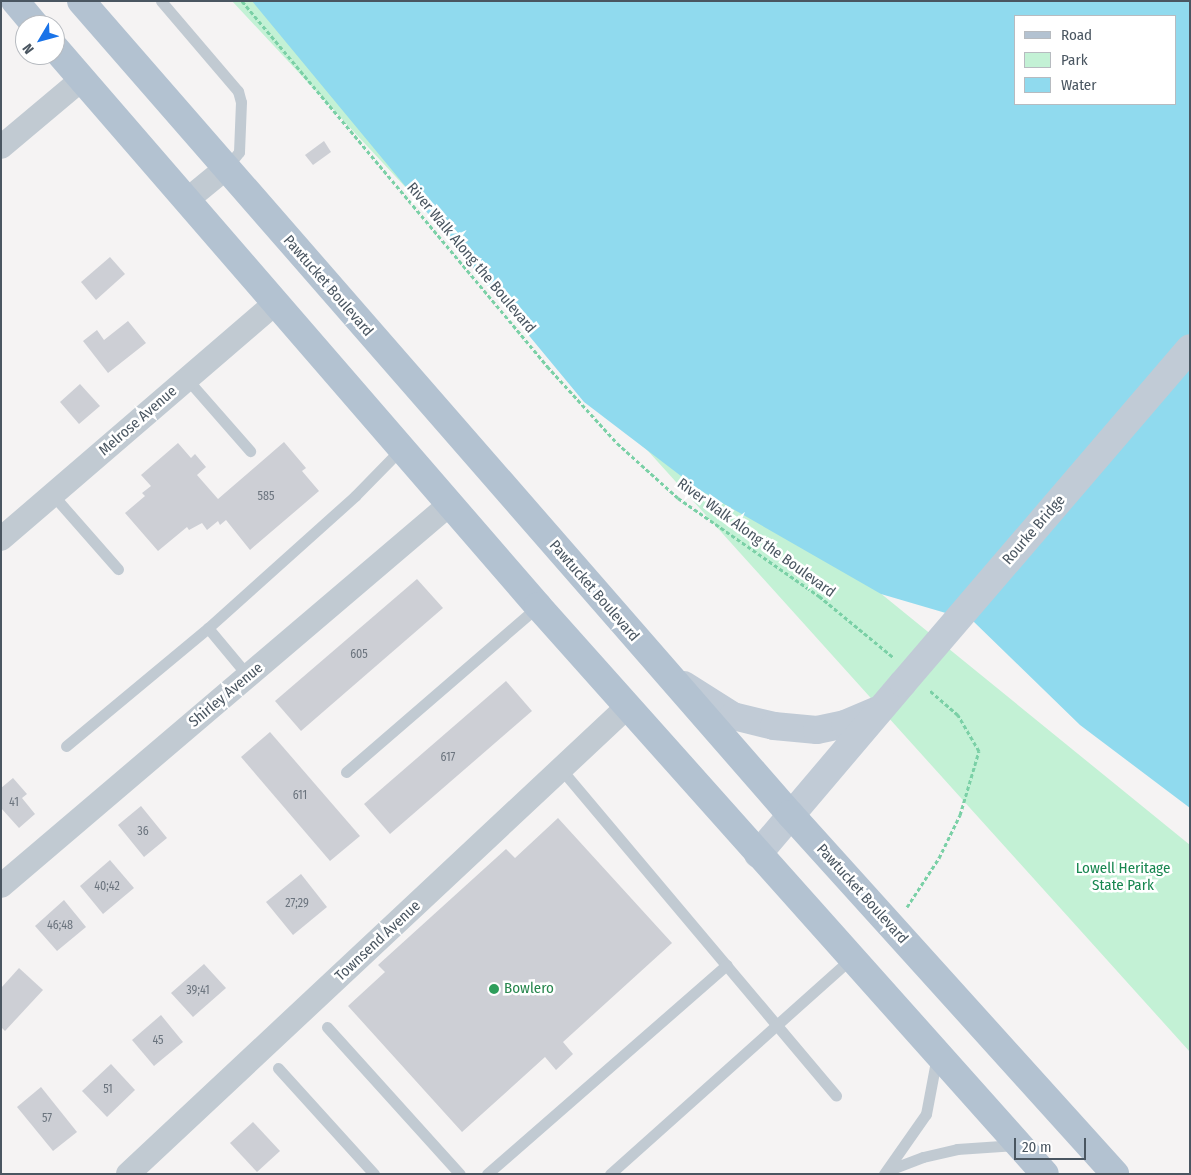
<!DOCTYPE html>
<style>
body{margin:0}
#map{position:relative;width:1191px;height:1175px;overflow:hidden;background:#f5f3f3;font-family:"Fira Sans Condensed",sans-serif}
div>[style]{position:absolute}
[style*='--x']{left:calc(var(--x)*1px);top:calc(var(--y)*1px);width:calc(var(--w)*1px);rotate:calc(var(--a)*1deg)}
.green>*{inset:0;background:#c3f1d5}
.water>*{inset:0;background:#90daee}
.building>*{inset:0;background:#cdcfd5}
.path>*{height:3px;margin-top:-1.5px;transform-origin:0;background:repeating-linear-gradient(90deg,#7ad0a6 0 4px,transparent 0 6.5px)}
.lane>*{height:11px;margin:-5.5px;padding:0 5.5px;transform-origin:5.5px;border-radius:5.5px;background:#c1cad2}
.street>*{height:24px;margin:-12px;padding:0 12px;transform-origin:12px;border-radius:12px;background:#c1cad2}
.secondary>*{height:28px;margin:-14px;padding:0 14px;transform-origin:14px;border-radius:14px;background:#c1cbd6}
.primary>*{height:28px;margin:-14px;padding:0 14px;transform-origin:14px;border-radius:14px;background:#b3c2d1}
.secondary-bridge>*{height:28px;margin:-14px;padding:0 14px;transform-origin:14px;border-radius:14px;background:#c1cbd6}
.dots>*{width:14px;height:14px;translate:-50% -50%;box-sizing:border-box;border:2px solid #fff;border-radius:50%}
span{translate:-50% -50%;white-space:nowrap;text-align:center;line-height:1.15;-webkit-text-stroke:5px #fff;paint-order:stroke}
.number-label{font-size:12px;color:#6b747e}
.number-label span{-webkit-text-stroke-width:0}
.street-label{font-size:15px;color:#4a5661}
.park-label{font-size:15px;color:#17864f}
.leisure-label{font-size:15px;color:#27864d}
.left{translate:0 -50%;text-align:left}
.frame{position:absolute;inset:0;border:2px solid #4a5661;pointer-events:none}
.legend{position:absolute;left:1014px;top:15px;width:162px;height:90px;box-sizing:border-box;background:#fff;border:1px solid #b7bbc0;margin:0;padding:6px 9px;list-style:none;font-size:15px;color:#4a5661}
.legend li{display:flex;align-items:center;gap:10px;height:25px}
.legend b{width:25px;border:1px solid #b7bbc0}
.north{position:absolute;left:15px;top:15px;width:50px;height:50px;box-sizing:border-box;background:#fff;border:1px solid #b7bbc0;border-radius:50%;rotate:233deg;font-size:14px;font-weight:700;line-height:20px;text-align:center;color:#4a5661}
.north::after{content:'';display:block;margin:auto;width:18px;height:22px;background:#1a73e8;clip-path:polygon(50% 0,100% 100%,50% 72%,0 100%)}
.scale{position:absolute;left:1014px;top:1138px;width:72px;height:22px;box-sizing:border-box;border:2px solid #4a5661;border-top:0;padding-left:6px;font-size:15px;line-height:18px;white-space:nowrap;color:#4a5661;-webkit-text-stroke:4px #fff;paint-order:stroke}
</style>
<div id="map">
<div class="green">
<i style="clip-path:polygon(232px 1px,306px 1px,799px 527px,1190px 845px,1190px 1052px,557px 350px)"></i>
</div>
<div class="water">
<i style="clip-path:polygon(evenodd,252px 1px,1190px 1px,1190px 808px,1080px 725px,973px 621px,881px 594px,698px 489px,584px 402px,252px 1px,1015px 16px,1175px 16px,1175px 104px,1015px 104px,1015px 16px)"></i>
</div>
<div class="building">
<i style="clip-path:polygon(324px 141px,331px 152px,313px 165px,305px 155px)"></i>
<i style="clip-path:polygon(110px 257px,125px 274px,96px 300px,81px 282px)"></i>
<i style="clip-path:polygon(128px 321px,146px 343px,108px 373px,83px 341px,97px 330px,104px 340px)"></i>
<i style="clip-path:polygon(80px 384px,100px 406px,79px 424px,60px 402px)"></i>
<i style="clip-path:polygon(284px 442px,306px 468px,302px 471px,319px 491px,250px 550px,226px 520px,220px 525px,218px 521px,207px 530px,202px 523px,189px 530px,187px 527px,158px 551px,125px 513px,145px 496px,142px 493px,151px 486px,141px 475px,178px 443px,191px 458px,195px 454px,206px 467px,197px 475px,218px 499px)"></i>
<i style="clip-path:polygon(417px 579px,443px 608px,301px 731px,275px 701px)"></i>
<i style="clip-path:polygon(506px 681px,532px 711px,390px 834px,364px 804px)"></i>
<i style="clip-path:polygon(270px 732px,360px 836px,330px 861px,241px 757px)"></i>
<i style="clip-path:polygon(13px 778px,27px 794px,22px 798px,35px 814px,19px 828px,1px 808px,1px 788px)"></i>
<i style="clip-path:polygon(141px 806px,167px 838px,144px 857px,118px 825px)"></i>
<i style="clip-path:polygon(558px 818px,672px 943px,563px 1042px,573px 1054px,556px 1070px,545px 1057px,462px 1132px,348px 1006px,385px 972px,378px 965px,506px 849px,515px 858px)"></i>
<i style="clip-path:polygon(110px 860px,134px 888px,103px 914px,80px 886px)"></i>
<i style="clip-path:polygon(301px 874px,327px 907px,293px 935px,266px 902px)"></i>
<i style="clip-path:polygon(64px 900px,86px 927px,57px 951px,35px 926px)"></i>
<i style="clip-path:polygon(204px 964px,226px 988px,193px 1017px,171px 993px)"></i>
<i style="clip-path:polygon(19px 968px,43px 990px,5px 1031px,1px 1027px,1px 988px)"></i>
<i style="clip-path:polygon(161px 1015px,183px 1042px,154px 1066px,132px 1040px)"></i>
<i style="clip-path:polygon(111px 1064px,135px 1090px,107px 1117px,82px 1091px)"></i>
<i style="clip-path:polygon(41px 1087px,77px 1132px,53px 1151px,17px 1107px)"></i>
<i style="clip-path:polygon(253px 1122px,280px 1151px,257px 1172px,230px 1143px)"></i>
</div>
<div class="path">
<i style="--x:242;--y:1;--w:476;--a:50.1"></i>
<i style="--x:547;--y:366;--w:104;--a:47.7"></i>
<i style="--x:617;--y:443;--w:82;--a:42"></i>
<i style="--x:678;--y:498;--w:172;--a:34.8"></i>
<i style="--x:819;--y:596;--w:96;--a:39.5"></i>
<i style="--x:907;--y:907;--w:59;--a:-56.9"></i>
<i style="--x:939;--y:858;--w:48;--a:-64"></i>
<i style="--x:960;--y:815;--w:67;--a:-73.5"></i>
<i style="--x:979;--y:751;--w:42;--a:-120.3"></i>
<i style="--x:958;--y:715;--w:38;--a:-139"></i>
</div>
<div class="lane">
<i style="--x:161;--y:1;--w:118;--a:49.5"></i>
<i style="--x:238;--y:91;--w:11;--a:75"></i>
<i style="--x:241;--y:102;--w:50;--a:92.3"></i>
<i style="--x:239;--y:152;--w:21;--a:129"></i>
<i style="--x:187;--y:379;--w:96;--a:48.8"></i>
<i style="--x:52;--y:494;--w:100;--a:48.7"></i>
<i style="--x:208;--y:628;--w:62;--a:50.2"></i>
<i style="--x:66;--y:746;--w:185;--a:-39.7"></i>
<i style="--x:208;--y:628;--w:198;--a:-41.9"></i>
<i style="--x:355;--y:496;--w:67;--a:-45.6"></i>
<i style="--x:561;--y:769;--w:427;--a:49.9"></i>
<i style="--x:346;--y:772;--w:254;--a:-40.8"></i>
<i style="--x:327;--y:1027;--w:198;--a:47.9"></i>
<i style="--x:278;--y:1068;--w:143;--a:47.8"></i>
<i style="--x:889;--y:1170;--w:36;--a:-21"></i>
<i style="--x:923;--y:1157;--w:35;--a:-13"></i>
<i style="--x:957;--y:1149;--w:59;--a:-3.9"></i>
<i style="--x:487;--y:1174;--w:318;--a:-41.1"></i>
<i style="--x:610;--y:1174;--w:324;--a:-41.8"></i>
<i style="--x:884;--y:1174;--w:73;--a:-55"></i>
<i style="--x:926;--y:1114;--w:59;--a:-79.3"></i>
</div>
<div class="street">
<i style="--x:1;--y:147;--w:106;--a:-40"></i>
<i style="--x:187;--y:200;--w:50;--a:-39.4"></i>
<i style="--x:1;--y:539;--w:362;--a:-40.7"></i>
<i style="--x:1;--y:886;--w:590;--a:-40.39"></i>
<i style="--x:128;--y:1174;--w:683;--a:-43.1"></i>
</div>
<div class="secondary">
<i style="--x:684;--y:685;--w:58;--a:32.3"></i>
<i style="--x:733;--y:716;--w:42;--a:13.7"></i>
<i style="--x:774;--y:726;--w:43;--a:5.3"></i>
<i style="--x:817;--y:730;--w:29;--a:-12"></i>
<i style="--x:845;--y:724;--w:34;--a:-23"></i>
<i style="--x:758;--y:854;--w:224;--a:-49.7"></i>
</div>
<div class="primary">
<i style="--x:15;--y:1;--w:31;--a:50"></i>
<i style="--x:81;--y:1;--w:1079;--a:48.91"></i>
<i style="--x:790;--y:814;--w:485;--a:47.9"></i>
<i style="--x:55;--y:48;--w:738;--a:49.12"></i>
<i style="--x:538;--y:606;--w:761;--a:48.25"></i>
</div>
<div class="secondary-bridge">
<i style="--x:903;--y:683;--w:441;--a:-49.4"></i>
</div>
<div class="dots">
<i style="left:494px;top:989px;background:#2e9e5b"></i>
</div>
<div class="number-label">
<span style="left:266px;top:497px">585</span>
<span style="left:359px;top:655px">605</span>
<span style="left:448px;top:758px">617</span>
<span style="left:300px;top:796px">611</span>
<span style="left:14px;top:803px">41</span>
<span style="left:143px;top:832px">36</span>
<span style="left:107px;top:887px">40;42</span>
<span style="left:297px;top:904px">27;29</span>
<span style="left:60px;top:926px">46;48</span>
<span style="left:198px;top:991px">39;41</span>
<span style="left:158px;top:1041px">45</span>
<span style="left:108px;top:1090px">51</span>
<span style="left:47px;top:1119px">57</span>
</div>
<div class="street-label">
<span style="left:471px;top:258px;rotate:50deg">River Walk Along the Boulevard</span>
<span style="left:328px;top:286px;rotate:49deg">Pawtucket Boulevard</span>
<span style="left:138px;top:421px;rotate:-41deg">Melrose Avenue</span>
<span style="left:1034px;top:530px;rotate:-49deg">Rourke Bridge</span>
<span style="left:756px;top:538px;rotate:36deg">River Walk Along the Boulevard</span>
<span style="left:594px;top:591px;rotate:49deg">Pawtucket Boulevard</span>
<span style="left:226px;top:695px;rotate:-40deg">Shirley Avenue</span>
<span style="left:862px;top:894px;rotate:48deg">Pawtucket Boulevard</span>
<span style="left:378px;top:941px;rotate:-43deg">Townsend Avenue</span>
</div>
<div class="park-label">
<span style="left:1123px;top:877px">Lowell Heritage<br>State Park</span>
</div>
<div class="leisure-label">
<span class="left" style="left:504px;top:989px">Bowlero</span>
</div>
<div class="frame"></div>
<ul class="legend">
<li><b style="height:6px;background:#b3c2d1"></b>Road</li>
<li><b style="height:14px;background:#c3f1d5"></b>Park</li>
<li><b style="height:14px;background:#90daee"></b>Water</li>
</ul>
<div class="north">N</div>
<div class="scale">20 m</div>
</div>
